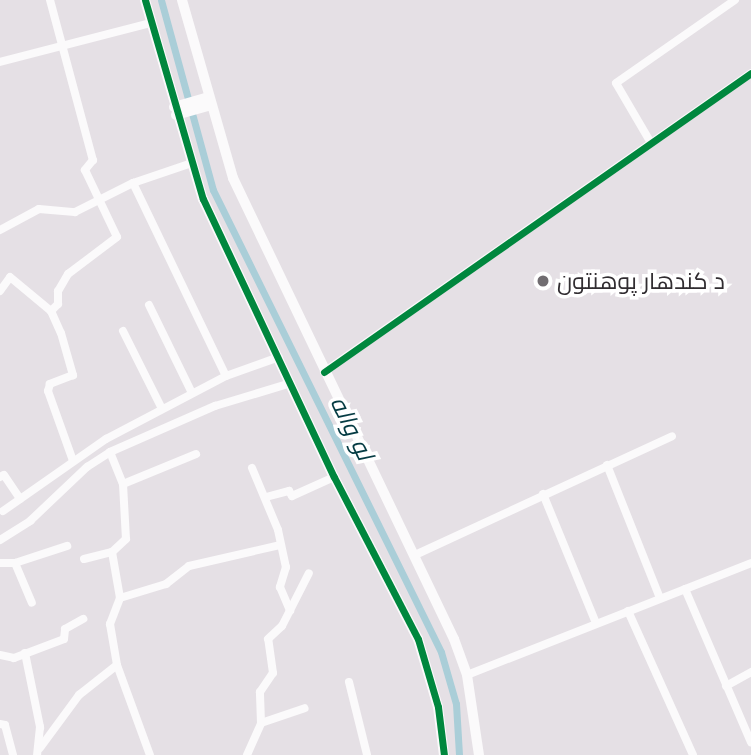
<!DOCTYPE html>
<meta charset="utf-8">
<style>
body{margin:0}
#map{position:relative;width:751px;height:755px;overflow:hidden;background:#e5e0e5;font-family:Poppins,Cairo,sans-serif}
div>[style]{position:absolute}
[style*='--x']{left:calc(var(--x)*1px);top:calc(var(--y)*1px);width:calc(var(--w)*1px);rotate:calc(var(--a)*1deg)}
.canal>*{height:7px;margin:-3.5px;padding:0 3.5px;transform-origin:3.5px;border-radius:3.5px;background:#aaced8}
.minor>*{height:8px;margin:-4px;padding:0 4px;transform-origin:4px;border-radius:4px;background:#fbfafb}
.tertiary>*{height:10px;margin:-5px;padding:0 5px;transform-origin:5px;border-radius:5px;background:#fbfafb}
.cycleway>*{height:7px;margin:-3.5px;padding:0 3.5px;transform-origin:3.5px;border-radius:3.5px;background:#00873e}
.dots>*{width:19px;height:19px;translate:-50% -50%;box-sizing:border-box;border:4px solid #fff;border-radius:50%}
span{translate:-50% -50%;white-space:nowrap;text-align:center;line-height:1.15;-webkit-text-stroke:7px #fff;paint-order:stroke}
.poi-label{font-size:23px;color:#312d31}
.left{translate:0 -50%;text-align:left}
.water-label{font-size:24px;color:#053b43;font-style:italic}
</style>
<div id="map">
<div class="canal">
<i style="--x:161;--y:0;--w:197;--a:74.7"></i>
<i style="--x:213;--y:190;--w:515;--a:63.73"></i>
<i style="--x:441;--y:652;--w:54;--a:73.9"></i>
<i style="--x:456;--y:704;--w:51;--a:86.6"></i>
</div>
<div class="minor">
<i style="--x:50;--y:0;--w:166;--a:75"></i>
<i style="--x:93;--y:160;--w:13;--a:129"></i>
<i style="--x:85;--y:170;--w:74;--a:64.5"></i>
<i style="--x:117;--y:237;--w:61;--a:142.9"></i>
<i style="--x:68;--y:274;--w:20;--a:120"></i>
<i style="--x:58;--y:291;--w:13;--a:90"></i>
<i style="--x:58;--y:304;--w:10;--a:135"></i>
<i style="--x:0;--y:62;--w:156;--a:-14.5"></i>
<i style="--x:651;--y:143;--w:69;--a:-120.3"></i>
<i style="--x:616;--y:83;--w:145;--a:-34.9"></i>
<i style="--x:133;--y:183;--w:214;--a:64.3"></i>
<i style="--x:0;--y:230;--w:44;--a:-28.3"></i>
<i style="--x:39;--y:209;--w:36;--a:5"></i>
<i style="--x:75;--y:212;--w:65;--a:-26.6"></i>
<i style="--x:133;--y:183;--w:59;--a:-18.7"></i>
<i style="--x:0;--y:291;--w:17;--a:-54"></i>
<i style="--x:10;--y:277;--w:53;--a:39.7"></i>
<i style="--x:51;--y:311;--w:24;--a:66"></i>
<i style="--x:61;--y:333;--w:44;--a:74.1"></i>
<i style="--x:73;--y:375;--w:25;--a:159"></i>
<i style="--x:50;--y:384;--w:7;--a:106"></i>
<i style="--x:48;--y:391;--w:74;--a:70.3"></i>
<i style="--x:149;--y:305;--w:98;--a:64"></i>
<i style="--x:123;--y:331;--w:87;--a:63.4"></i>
<i style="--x:324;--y:372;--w:521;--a:-35"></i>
<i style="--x:110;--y:452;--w:35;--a:68"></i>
<i style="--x:123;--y:484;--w:55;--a:86.9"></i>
<i style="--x:126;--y:539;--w:19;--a:137"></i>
<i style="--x:112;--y:552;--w:47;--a:80.1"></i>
<i style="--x:120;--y:598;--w:28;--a:111"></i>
<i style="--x:110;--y:624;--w:42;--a:80.3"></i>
<i style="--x:117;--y:665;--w:96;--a:69.9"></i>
<i style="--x:607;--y:465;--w:143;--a:68.3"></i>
<i style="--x:252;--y:468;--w:67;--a:67.2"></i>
<i style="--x:278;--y:530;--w:38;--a:78"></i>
<i style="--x:286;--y:567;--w:21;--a:107"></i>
<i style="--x:280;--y:587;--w:26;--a:67"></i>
<i style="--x:0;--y:477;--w:4;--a:-27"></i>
<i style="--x:4;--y:475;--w:29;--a:56"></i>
<i style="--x:123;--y:484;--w:79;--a:-22.3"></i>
<i style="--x:543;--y:494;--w:139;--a:67.7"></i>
<i style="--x:266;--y:497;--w:24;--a:-15"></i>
<i style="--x:289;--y:491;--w:6;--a:59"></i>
<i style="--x:292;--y:496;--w:46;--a:-24.3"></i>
<i style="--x:3;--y:511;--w:126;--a:-35"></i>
<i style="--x:106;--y:439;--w:136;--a:-27.7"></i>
<i style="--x:226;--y:376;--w:56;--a:-19.7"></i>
<i style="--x:0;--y:540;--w:36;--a:-32"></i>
<i style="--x:30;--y:521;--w:79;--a:-43.5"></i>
<i style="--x:87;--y:467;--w:27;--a:-33"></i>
<i style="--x:110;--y:452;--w:115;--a:-23.7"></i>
<i style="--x:215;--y:406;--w:79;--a:-16.8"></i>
<i style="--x:415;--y:555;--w:283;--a:-24.8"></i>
<i style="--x:84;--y:559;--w:29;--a:-14"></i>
<i style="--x:0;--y:563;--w:15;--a:0"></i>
<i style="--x:15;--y:563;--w:55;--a:-18.1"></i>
<i style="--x:15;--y:563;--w:43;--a:67"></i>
<i style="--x:685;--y:589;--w:167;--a:66.7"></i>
<i style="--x:120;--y:598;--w:48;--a:-16.9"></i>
<i style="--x:166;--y:584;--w:29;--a:-38"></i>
<i style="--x:189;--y:566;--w:93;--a:-13"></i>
<i style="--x:628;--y:611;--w:158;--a:65.7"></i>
<i style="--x:25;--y:653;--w:76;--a:78.5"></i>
<i style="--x:40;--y:727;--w:28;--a:96"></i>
<i style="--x:0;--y:655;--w:14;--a:12"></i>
<i style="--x:14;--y:658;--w:53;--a:-20.8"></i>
<i style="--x:64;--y:639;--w:10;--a:-84"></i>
<i style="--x:65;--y:629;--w:21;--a:-29"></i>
<i style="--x:467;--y:675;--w:305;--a:-21.5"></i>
<i style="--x:349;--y:682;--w:75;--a:76.1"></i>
<i style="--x:726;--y:686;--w:29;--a:-29"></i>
<i style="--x:261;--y:723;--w:46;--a:-18.8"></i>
<i style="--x:0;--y:724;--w:5;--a:11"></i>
<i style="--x:5;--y:725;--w:31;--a:75"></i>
<i style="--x:40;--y:748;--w:66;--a:-53.7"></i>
<i style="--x:79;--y:695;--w:48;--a:-38.3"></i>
<i style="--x:247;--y:755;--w:35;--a:-66"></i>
<i style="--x:261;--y:723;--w:31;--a:-92"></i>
<i style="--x:260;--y:692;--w:23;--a:-56"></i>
<i style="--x:273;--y:673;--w:34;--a:-98"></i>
<i style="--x:268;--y:639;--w:19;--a:-43"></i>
<i style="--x:282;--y:626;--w:59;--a:-63"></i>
</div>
<div class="tertiary">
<i style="--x:145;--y:0;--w:207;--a:73.8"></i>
<i style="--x:203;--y:199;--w:307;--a:64.8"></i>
<i style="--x:334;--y:477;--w:182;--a:62.6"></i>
<i style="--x:418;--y:639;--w:71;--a:73.6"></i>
<i style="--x:438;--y:707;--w:48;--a:82.9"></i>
<i style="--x:182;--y:0;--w:185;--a:74"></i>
<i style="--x:233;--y:178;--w:511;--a:64.39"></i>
<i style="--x:454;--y:639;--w:38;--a:70"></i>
<i style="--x:467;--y:675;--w:81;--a:81.5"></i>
<i style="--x:174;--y:107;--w:36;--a:-16"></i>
<i style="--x:176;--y:115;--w:36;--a:-16"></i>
</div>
<div class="cycleway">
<i style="--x:145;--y:0;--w:207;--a:73.8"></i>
<i style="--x:203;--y:199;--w:307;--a:64.8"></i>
<i style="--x:334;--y:477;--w:182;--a:62.6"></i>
<i style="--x:418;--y:639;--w:71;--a:73.6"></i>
<i style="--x:438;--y:707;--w:48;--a:82.9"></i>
<i style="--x:324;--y:372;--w:521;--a:-35"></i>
</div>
<div class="dots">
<i style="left:543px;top:281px;background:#706c70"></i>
</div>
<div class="poi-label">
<span class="left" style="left:557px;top:281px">د کندهار پوهنتون</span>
</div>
<div class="water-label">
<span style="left:352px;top:428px;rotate:64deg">لو واله</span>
</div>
</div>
